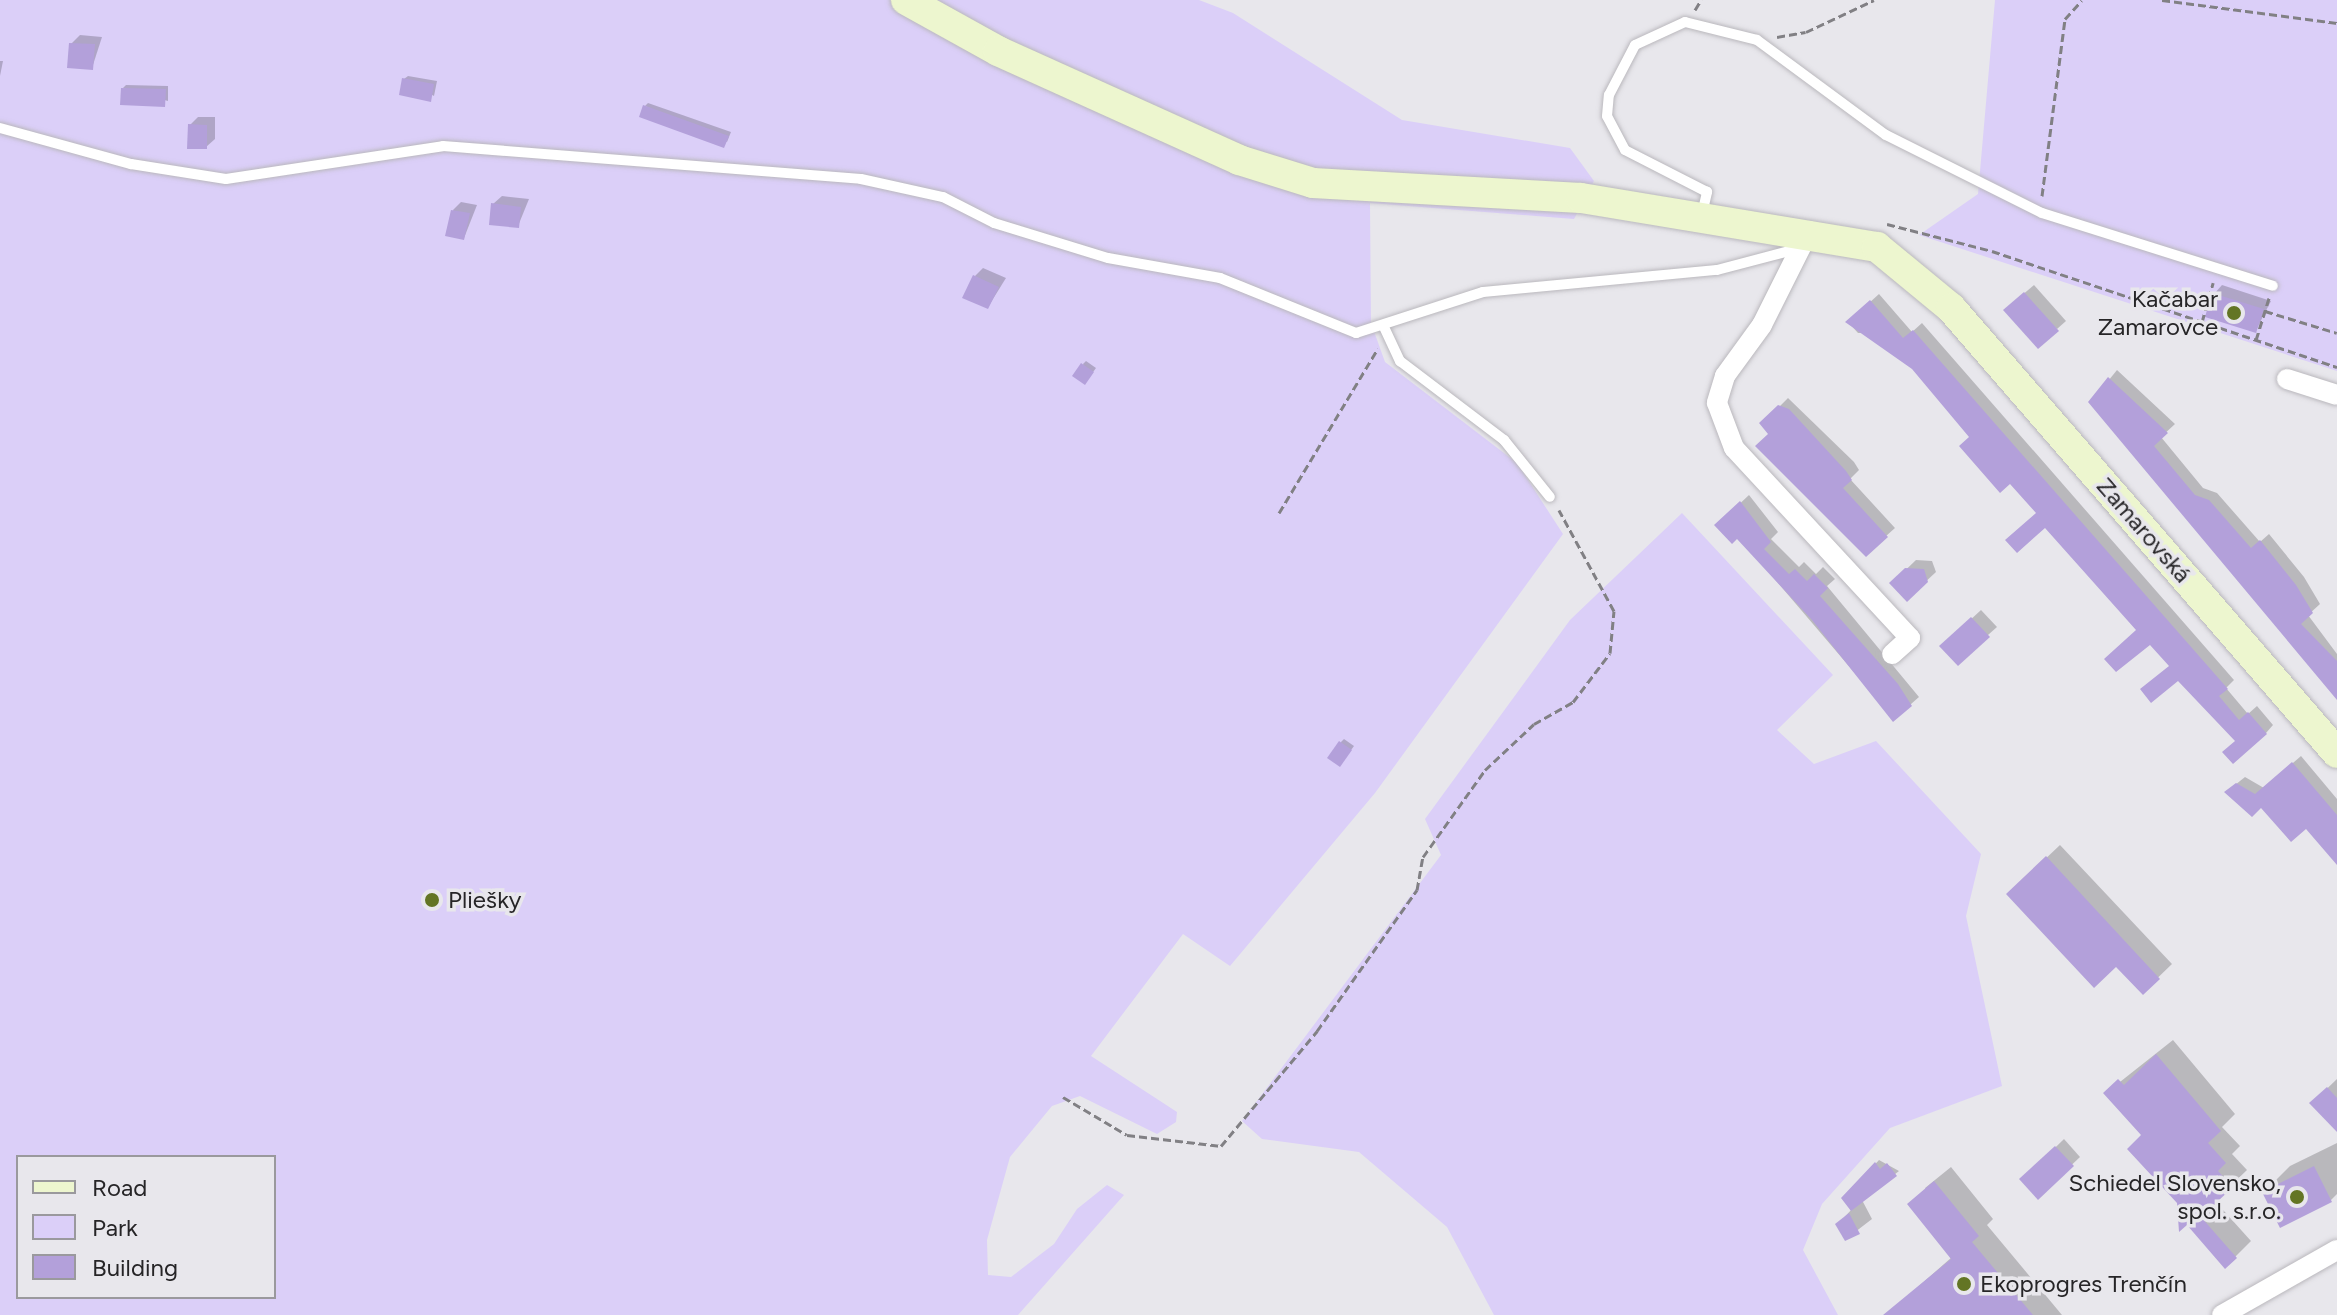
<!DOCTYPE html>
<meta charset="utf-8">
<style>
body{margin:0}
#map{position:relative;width:2337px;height:1315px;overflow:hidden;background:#e8e7ec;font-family:Figtree,sans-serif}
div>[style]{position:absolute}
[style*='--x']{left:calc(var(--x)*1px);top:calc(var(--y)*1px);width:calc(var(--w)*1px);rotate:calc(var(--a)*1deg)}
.green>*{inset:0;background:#dbcff8}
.shadow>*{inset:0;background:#0003}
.building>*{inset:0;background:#b3a0da}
.path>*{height:3px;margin-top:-1.5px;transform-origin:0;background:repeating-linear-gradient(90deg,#818084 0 8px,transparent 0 12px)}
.roads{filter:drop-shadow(0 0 2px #bab8bd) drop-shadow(0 0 2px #bab8bd)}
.service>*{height:10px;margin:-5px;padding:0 5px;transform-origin:5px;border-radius:5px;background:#fff}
.minor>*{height:20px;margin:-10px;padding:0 10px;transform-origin:10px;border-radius:10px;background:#fff}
.secondary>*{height:30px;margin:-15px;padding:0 15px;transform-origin:15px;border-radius:15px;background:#edf6cf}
.dots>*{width:22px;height:22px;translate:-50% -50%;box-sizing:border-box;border:4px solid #e8e7ec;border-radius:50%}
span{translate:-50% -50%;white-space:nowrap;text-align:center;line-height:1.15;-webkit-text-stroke:7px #e8e7ec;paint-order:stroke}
.poi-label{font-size:24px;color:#262527}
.right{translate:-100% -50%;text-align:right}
.left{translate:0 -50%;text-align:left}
.street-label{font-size:24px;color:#262527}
.legend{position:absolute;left:16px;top:1155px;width:260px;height:144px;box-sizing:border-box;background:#e8e7ec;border:2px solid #9a999d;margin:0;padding:10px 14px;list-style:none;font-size:24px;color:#262527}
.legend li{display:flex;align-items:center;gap:16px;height:40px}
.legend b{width:40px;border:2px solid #9a999d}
</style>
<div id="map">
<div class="green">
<i style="clip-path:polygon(evenodd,0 0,1199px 0,1233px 13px,1402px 120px,1570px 148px,1594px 181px,1574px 219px,1370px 203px,1371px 323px,1385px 362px,1517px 463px,1563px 534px,1375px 793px,1230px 966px,1183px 934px,1091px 1056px,1177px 1112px,1176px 1122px,1157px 1134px,1080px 1096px,1052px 1106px,1010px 1157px,987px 1240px,988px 1275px,1011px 1277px,1054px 1244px,1077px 1209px,1107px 1185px,1124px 1195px,1018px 1315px,0 1315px,0 0,18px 1157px,274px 1157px,274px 1297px,18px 1297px,18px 1157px)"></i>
<i style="clip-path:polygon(1995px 0,2337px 0,2337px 371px,1919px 235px,1978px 194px)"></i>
<i style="clip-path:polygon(1682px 513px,1833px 675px,1777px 730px,1814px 764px,1876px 741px,1981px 854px,1966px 916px,2002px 1086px,1890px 1128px,1822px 1204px,1803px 1250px,1838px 1315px,1494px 1315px,1447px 1227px,1359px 1152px,1262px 1139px,1242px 1121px,1441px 855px,1425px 819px,1570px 620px)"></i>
</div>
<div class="shadow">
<i style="clip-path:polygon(80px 35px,102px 37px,92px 68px,71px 44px)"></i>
<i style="clip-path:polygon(0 61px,3px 61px,0 76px)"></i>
<i style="clip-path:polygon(408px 76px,437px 81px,434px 96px,404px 79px)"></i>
<i style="clip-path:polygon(126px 85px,168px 86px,168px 101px,123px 88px)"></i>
<i style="clip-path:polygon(648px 103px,731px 132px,727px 142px,645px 106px)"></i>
<i style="clip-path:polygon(198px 117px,215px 117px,215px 139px,206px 147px,190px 125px)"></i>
<i style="clip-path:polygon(502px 196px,529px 199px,518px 226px,493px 204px)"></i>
<i style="clip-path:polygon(461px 202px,477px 205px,464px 238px,453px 210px)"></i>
<i style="clip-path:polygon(983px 268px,1006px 278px,988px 307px,975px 276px)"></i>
<i style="clip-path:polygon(2034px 285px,2066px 321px,2057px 329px,2014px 302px)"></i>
<i style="clip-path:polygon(2222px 285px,2271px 301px,2256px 330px,2214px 294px)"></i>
<i style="clip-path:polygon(1879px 294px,1912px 332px,1922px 323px,2234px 680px,2226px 688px,2248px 714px,2257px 706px,2273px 725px,2266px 733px,2237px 740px,1913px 368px,1873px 333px,1858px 333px,1848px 322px)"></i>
<i style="clip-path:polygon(1086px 361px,1096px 368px,1088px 379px,1083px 364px)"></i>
<i style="clip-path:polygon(2117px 370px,2175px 424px,2161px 437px,2203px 488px,2217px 493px,2260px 542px,2269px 534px,2304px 577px,2320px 604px,2308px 615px,2337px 654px,2337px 698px,2091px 402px)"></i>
<i style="clip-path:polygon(1788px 398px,1854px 462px,1859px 470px,1850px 479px,1895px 528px,1866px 554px,1762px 424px)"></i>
<i style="clip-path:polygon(1749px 495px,1778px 532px,1771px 539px,1799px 567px,1804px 562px,1816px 574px,1823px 567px,1835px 579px,1827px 586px,1919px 697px,1894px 719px,1738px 536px,1717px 525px)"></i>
<i style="clip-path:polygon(1916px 560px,1932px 561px,1936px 572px,1907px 599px,1892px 583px)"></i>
<i style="clip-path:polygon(1981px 610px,1997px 627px,1988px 635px,1942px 646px)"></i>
<i style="clip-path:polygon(1344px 739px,1354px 746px,1343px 761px,1341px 742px)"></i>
<i style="clip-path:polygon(2301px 756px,2337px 799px,2337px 861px,2306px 826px,2235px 785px,2245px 777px,2264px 788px)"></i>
<i style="clip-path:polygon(2060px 845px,2172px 964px,2143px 992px,2116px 964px,2008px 894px)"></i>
<i style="clip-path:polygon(2173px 1040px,2235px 1114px,2222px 1127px,2240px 1146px,2232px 1154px,2247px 1170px,2215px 1201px,2251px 1241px,2226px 1266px,2179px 1202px,2144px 1135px,2106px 1093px)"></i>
<i style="clip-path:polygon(2337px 1079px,2337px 1129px,2312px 1103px)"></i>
<i style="clip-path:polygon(2064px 1139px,2080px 1157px,2038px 1197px,2022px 1180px)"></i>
<i style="clip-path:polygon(2337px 1143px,2337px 1194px,2331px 1200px,2264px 1192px,2290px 1166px)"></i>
<i style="clip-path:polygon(1879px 1160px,1899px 1171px,1862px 1200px,1872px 1219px,1846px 1239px,1838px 1224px,1852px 1209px,1844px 1198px)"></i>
<i style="clip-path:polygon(1951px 1167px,1993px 1219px,1987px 1225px,2062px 1315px,1900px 1315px,1894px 1308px,1952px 1257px,1925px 1188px)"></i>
</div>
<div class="building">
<i style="clip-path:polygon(69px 43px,95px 44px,93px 70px,67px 68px)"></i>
<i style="clip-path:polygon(402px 78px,434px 84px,431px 102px,399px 95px)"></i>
<i style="clip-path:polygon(121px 88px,166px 89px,165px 107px,120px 105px)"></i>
<i style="clip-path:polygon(643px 105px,729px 136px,724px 148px,639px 117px)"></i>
<i style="clip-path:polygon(188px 124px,207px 125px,207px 149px,187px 149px)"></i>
<i style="clip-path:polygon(491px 203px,521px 207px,519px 228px,489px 225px)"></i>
<i style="clip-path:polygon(451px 210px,470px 213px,464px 240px,445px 236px)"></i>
<i style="clip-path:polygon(973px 275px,999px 287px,988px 309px,962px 298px)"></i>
<i style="clip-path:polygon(2024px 292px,2059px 331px,2038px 349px,2003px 310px)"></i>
<i style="clip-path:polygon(2212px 293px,2264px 309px,2256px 333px,2205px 317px)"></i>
<i style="clip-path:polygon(1870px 300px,1903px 338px,1913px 330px,2228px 689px,2219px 696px,2239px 720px,2248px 712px,2267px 734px,2233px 764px,2222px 752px,2235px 741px,2178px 681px,2151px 703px,2140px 689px,2169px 666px,2150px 645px,2116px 672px,2104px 659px,2136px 630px,2045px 528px,2017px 553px,2005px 540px,2036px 513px,2010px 484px,2000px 493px,1959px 446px,1969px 437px,1912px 369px,1845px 322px)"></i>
<i style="clip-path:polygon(1081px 363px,1094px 372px,1085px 385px,1072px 376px)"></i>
<i style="clip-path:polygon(2108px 377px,2168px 433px,2154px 446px,2195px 495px,2209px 500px,2251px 548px,2260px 540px,2296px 585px,2313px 613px,2301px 624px,2337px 661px,2337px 700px,2088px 402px)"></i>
<i style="clip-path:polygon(1778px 405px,1789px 409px,1846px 471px,1852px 480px,1843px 488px,1888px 537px,1866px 557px,1755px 446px,1768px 434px,1759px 423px)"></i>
<i style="clip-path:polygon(1740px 501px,1771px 542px,1764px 549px,1789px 574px,1795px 569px,1807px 581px,1814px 574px,1828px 588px,1820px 596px,1898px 684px,1912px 706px,1893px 722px,1812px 620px,1737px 539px,1732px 544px,1714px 525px)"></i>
<i style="clip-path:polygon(1905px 568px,1924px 569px,1928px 582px,1907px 602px,1889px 583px)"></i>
<i style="clip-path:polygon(1971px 617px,1990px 637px,1958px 666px,1939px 646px)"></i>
<i style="clip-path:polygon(1339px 741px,1352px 750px,1340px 767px,1327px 758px)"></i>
<i style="clip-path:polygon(2292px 762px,2337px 815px,2337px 865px,2306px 829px,2291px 842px,2261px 808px,2252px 817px,2224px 792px,2236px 783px,2255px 794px)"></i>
<i style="clip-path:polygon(2046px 856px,2160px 979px,2143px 995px,2116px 967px,2094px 988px,2006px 894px)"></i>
<i style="clip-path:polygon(2156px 1054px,2221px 1131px,2208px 1143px,2226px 1163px,2218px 1171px,2233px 1187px,2201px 1217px,2237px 1258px,2225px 1269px,2187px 1225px,2179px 1232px,2177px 1203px,2127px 1149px,2141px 1135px,2103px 1093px,2118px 1079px,2124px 1085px)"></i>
<i style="clip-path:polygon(2327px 1087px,2337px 1098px,2337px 1132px,2309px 1103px)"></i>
<i style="clip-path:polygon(2055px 1146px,2074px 1166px,2038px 1200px,2019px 1179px)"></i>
<i style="clip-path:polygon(1875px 1162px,1880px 1169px,1887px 1163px,1897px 1176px,1851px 1211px,1841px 1198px)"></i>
<i style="clip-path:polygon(2314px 1166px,2332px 1202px,2280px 1228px,2262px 1192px)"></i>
<i style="clip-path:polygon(1934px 1181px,1979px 1236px,1972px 1242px,2033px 1315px,1883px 1315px,1951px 1259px,1907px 1204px)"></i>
<i style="clip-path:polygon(1849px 1213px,1860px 1234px,1845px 1241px,1835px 1224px)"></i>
</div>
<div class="path">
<i style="--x:2162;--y:0;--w:177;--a:7.5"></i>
<i style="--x:1695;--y:10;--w:12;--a:-59"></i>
<i style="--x:1777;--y:37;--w:29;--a:-10"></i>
<i style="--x:1806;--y:32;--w:75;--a:-25.2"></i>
<i style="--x:2042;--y:196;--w:178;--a:-82.6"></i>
<i style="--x:2065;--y:19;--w:25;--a:-48"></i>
<i style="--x:1887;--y:224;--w:108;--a:14.4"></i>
<i style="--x:1992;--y:251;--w:364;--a:18.6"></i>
<i style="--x:2265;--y:311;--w:75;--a:17"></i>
<i style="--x:2202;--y:322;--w:41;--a:-74.2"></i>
<i style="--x:2256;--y:340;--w:44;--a:-72.8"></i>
<i style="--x:1279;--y:513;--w:192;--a:-59"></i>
<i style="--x:1063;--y:1097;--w:74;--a:30.7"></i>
<i style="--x:1127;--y:1135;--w:95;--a:6.7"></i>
<i style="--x:1221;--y:1146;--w:150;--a:-50.1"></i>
<i style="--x:1317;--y:1031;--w:173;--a:-54.7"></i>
<i style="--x:1417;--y:890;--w:34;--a:-80"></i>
<i style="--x:1423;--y:857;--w:107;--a:-54.5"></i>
<i style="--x:1485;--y:770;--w:67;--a:-43.2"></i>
<i style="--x:1534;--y:724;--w:45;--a:-29.4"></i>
<i style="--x:1573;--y:702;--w:61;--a:-52.9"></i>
<i style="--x:1610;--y:653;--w:42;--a:-84.6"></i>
<i style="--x:1614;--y:611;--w:115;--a:-118.6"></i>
</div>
<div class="roads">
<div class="service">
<i style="--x:0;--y:128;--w:136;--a:15.4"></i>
<i style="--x:131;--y:164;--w:96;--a:9"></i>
<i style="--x:226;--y:179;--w:219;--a:-8.6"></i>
<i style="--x:443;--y:146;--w:419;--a:4.5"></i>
<i style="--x:861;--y:179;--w:84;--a:12.4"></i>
<i style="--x:943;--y:197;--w:57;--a:27"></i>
<i style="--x:994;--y:223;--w:119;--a:17.1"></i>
<i style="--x:1108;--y:258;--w:114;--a:10.1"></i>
<i style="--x:1220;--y:278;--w:147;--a:22"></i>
<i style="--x:1356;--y:333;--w:133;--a:-17.9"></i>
<i style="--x:1483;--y:292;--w:235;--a:-5.4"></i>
<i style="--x:1717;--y:270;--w:83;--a:-14.7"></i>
<i style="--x:1702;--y:214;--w:23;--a:-77"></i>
<i style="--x:1707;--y:192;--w:92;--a:-152.9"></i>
<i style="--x:1625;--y:150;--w:38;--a:-118"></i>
<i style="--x:1607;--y:116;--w:21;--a:-85"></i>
<i style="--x:1609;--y:95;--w:56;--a:-62.5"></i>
<i style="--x:1635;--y:45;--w:55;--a:-24.7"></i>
<i style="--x:1685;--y:22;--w:74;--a:14"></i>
<i style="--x:1757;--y:40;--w:160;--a:36.4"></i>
<i style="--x:1886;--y:135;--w:174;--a:26.6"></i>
<i style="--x:2042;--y:213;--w:242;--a:17.5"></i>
<i style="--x:1384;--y:327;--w:38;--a:65"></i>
<i style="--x:1400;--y:361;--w:131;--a:37.2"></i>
<i style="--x:1504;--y:440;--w:73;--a:51.1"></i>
</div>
<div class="minor">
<i style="--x:1809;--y:231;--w:105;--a:116.6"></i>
<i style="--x:1762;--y:325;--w:63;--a:126"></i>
<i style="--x:1725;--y:376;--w:28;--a:107"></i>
<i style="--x:1717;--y:403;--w:48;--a:69.3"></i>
<i style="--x:1734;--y:448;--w:259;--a:47.2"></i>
<i style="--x:1910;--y:638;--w:24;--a:138"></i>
<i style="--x:2287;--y:379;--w:52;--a:17.7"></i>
<i style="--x:2222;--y:1315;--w:132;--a:-29.5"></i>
</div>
<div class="secondary">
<i style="--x:906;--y:0;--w:105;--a:29"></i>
<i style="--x:998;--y:51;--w:265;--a:24.3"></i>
<i style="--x:1239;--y:160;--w:77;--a:17.3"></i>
<i style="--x:1313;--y:183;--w:268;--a:3.2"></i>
<i style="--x:1581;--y:198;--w:300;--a:9.4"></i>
<i style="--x:1877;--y:247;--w:96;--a:39.5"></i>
<i style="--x:1951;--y:308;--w:589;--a:49.06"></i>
</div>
</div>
<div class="dots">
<i style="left:2234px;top:313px;background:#637524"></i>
<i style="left:432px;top:900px;background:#637524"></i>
<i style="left:2297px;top:1197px;background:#637524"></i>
<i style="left:1964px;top:1284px;background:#637524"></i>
</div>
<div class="poi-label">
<span class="right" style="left:2218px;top:313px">Kačabar<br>Zamarovce</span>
<span class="left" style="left:448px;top:900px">Pliešky</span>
<span class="right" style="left:2281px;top:1197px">Schiedel Slovensko,<br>spol. s.r.o.</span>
<span class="left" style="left:1980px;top:1284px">Ekoprogres Trenčín</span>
</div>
<div class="street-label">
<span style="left:2144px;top:530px;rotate:49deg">Zamarovská</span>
</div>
<ul class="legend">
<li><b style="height:10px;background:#edf6cf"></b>Road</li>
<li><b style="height:22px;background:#dbcff8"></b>Park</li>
<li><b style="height:22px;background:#b3a0da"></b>Building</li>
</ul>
</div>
